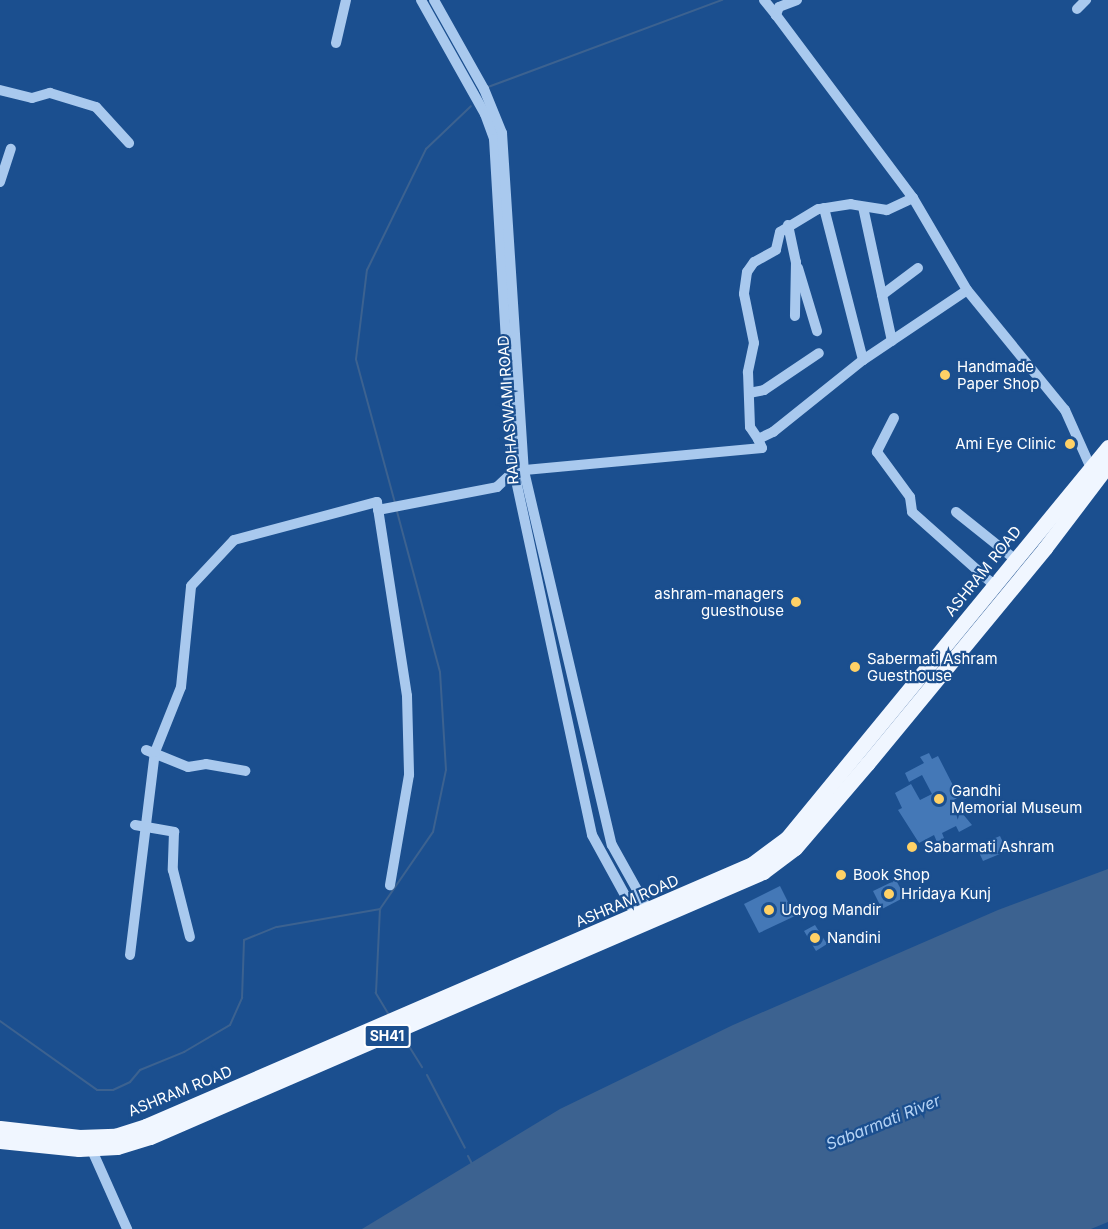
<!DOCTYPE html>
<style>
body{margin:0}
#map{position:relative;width:1108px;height:1229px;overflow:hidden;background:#1b4f8f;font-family:Inter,sans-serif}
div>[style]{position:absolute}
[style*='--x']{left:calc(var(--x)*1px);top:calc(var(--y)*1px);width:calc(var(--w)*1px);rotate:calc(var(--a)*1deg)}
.water>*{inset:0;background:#3c6290}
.stream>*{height:2px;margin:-1px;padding:0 1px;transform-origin:1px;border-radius:1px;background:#3c6290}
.building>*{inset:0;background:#4478b7}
.minor>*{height:10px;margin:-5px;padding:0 5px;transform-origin:5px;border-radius:5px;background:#a9c9ee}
.major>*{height:15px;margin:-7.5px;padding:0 7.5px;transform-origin:7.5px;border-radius:7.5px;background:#f0f6ff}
.dots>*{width:16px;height:16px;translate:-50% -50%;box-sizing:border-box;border:3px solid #1b4f8f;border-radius:50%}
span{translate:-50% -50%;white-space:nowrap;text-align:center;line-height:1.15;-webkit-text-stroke:4.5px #1b4f8f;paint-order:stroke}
.shield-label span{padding:2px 4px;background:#1b4f8f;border:2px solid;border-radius:4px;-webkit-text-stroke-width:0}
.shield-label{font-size:14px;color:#fff;font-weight:700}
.poi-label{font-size:15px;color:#fff}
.left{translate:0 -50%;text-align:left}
.right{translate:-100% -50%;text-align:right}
.street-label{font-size:15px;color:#fff}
.water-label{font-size:16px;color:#b5d3f5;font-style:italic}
</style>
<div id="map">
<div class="water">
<i style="clip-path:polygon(1108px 869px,1108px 1222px,1091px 1229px,362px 1229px,560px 1109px,733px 1025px,998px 910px)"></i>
</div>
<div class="stream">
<i style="--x:488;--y:87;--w:250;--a:-20.4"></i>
<i style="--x:395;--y:503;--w:149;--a:-105.2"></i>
<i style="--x:356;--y:359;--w:90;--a:-83"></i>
<i style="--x:367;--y:270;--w:135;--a:-64"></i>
<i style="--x:426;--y:149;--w:62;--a:-43.7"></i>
<i style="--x:389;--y:1015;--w:26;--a:-121"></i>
<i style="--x:376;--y:993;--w:84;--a:-87.3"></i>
<i style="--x:380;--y:909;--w:93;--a:-55.5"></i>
<i style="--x:433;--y:832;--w:63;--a:-78.2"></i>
<i style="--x:446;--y:770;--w:98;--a:-93.5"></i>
<i style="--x:440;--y:672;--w:167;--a:-105"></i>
<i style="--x:0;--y:1021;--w:119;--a:35.4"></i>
<i style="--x:97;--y:1090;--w:16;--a:0"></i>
<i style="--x:113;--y:1090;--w:19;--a:-25"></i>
<i style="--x:130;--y:1082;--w:16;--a:-50"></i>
<i style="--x:140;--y:1070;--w:48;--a:-22.2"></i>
<i style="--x:184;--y:1052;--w:53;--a:-30.4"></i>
<i style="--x:230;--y:1025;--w:30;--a:-66"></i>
<i style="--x:242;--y:998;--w:58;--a:-88"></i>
<i style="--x:244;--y:940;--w:35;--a:-22"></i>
<i style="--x:277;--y:927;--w:105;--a:-9.9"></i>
<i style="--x:402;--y:1035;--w:38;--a:58"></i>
<i style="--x:427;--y:1075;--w:82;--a:62.5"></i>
<i style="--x:468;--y:1156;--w:9;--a:63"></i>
</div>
<div class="building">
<i style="clip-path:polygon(929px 753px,932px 759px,938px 756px,959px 797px,952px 801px,972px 825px,959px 832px,956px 826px,942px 833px,944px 838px,937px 842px,934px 835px,919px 843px,898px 810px,902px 808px,895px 793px,911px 784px,920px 800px,932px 794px,922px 775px,909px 782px,905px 773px,924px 763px,920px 757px)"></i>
<i style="clip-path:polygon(1000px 836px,1007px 851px,983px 861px,976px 846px)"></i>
<i style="clip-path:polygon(896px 880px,905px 897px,882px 909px,873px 891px)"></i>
<i style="clip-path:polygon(780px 886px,795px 916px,759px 933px,744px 904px)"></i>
<i style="clip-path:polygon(815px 925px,827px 944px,816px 951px,804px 931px)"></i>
</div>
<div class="minor">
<i style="--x:421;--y:0;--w:131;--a:60.7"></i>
<i style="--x:485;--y:114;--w:27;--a:70"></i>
<i style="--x:494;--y:139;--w:333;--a:86.6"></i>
<i style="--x:514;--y:471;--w:372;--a:77.9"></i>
<i style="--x:592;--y:835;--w:98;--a:61.3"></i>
<i style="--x:434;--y:0;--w:102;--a:60.7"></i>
<i style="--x:484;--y:89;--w:48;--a:67.8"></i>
<i style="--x:502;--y:133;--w:339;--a:86.3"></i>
<i style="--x:524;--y:471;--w:384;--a:76.8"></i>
<i style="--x:612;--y:845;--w:78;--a:60.8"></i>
<i style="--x:764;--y:0;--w:19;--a:51"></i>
<i style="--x:797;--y:0;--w:19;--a:159"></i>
<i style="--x:779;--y:7;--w:9;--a:111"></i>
<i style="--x:776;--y:15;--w:229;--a:53.2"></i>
<i style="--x:913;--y:198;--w:107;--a:59.6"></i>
<i style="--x:967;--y:290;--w:155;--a:50.8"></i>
<i style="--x:1065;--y:410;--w:64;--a:65.9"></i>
<i style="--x:1077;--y:9;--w:13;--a:-45"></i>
<i style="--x:336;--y:43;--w:44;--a:-76.9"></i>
<i style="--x:0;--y:90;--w:33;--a:14"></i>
<i style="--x:32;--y:98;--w:19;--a:-16"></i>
<i style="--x:50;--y:93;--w:48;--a:16.9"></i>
<i style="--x:96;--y:107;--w:49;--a:47.5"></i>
<i style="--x:0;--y:182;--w:35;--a:-72"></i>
<i style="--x:913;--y:198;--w:29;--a:155"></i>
<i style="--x:887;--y:210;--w:36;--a:-171"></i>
<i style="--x:851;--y:204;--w:33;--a:171"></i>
<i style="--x:818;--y:209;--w:44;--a:148.8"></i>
<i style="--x:780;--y:232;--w:18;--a:103"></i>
<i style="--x:776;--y:250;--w:25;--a:151"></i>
<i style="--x:754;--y:262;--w:12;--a:125"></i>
<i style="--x:747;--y:272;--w:22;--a:98"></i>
<i style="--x:744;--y:294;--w:50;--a:78.5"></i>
<i style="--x:754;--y:343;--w:30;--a:102"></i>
<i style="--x:748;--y:372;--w:55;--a:87.9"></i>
<i style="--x:750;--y:427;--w:14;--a:56"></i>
<i style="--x:758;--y:439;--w:17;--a:-25"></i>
<i style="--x:773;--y:432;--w:115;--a:-38.7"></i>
<i style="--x:863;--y:360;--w:125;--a:-33.9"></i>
<i style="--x:863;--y:207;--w:137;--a:77.8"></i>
<i style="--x:824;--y:208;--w:157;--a:75.6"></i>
<i style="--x:788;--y:225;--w:38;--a:78"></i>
<i style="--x:796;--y:262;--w:54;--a:91.1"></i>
<i style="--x:798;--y:268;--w:66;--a:73.2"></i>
<i style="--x:882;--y:295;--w:45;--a:-36.9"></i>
<i style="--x:749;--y:393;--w:15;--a:-11"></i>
<i style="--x:764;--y:390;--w:66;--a:-33.9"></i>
<i style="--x:894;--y:418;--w:38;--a:117"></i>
<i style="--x:877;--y:452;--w:56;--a:53.7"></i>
<i style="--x:910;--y:497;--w:15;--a:82"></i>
<i style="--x:912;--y:512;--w:111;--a:41.7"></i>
<i style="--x:378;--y:510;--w:121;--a:-10.9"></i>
<i style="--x:497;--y:487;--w:23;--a:-43"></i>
<i style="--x:514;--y:471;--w:249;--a:-5.3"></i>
<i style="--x:762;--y:448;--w:10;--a:-114"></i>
<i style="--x:956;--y:512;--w:77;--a:38.7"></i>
<i style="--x:146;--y:750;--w:45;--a:22"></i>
<i style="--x:188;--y:767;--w:18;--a:-9"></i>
<i style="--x:206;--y:764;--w:40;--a:10"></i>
<i style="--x:135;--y:825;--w:40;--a:10"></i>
<i style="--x:174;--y:832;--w:38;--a:92"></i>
<i style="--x:173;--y:870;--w:69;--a:75.8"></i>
<i style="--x:130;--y:955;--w:205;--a:-83"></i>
<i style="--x:155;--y:752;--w:70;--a:-68.2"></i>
<i style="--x:181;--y:687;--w:101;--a:-84.3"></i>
<i style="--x:191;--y:586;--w:63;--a:-46.9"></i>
<i style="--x:234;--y:540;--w:148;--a:-14.9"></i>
<i style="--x:377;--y:502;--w:196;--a:81.2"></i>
<i style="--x:407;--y:696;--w:79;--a:88.5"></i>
<i style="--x:409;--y:775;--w:112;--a:99.8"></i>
<i style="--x:91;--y:1148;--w:89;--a:66"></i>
</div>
<div class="major">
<i style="--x:0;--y:1128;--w:80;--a:6.5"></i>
<i style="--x:79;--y:1137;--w:36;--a:-2"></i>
<i style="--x:115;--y:1136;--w:33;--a:-18"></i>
<i style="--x:146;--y:1126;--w:660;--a:-23.38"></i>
<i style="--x:752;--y:864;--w:44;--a:-36.6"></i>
<i style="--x:787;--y:838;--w:506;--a:-50.61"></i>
<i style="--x:0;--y:1141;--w:79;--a:5.8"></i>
<i style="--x:79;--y:1149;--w:38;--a:-3"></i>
<i style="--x:117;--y:1147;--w:34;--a:-17"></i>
<i style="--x:150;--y:1137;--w:668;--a:-23.38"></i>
<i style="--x:763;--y:872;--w:40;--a:-37"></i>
<i style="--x:795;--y:848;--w:111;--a:-49.4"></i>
<i style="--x:867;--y:764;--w:280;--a:-50.5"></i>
<i style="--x:1045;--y:548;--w:104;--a:-52.8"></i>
</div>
<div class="dots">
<i style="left:945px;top:375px;background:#ffd166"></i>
<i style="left:1070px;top:444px;background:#ffd166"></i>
<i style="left:796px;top:602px;background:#ffd166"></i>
<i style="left:855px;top:667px;background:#ffd166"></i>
<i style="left:939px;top:799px;background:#ffd166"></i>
<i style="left:912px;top:847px;background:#ffd166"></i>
<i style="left:841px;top:875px;background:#ffd166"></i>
<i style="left:889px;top:894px;background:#ffd166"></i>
<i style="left:769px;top:910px;background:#ffd166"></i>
<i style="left:815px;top:938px;background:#ffd166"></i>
</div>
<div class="shield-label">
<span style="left:387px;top:1036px">SH41</span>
</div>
<div class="poi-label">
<span class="left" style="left:957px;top:375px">Handmade<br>Paper Shop</span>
<span class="right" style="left:1056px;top:444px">Ami Eye Clinic</span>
<span class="right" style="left:784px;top:602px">ashram-managers<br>guesthouse</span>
<span class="left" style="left:867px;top:667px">Sabermati Ashram<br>Guesthouse</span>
<span class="left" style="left:951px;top:799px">Gandhi<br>Memorial Museum</span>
<span class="left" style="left:924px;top:847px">Sabarmati Ashram</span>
<span class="left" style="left:853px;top:875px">Book Shop</span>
<span class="left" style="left:901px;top:894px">Hridaya Kunj</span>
<span class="left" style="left:781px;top:910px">Udyog Mandir</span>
<span class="left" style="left:827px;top:938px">Nandini</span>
</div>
<div class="street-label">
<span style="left:508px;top:410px;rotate:-94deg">RADHASWAMI ROAD</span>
<span style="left:983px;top:571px;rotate:-51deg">ASHRAM ROAD</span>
<span style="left:627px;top:901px;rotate:-23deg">ASHRAM ROAD</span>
<span style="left:180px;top:1091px;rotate:-22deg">ASHRAM ROAD</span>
</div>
<div class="water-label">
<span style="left:883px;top:1122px;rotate:-22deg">Sabarmati River</span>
</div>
</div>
